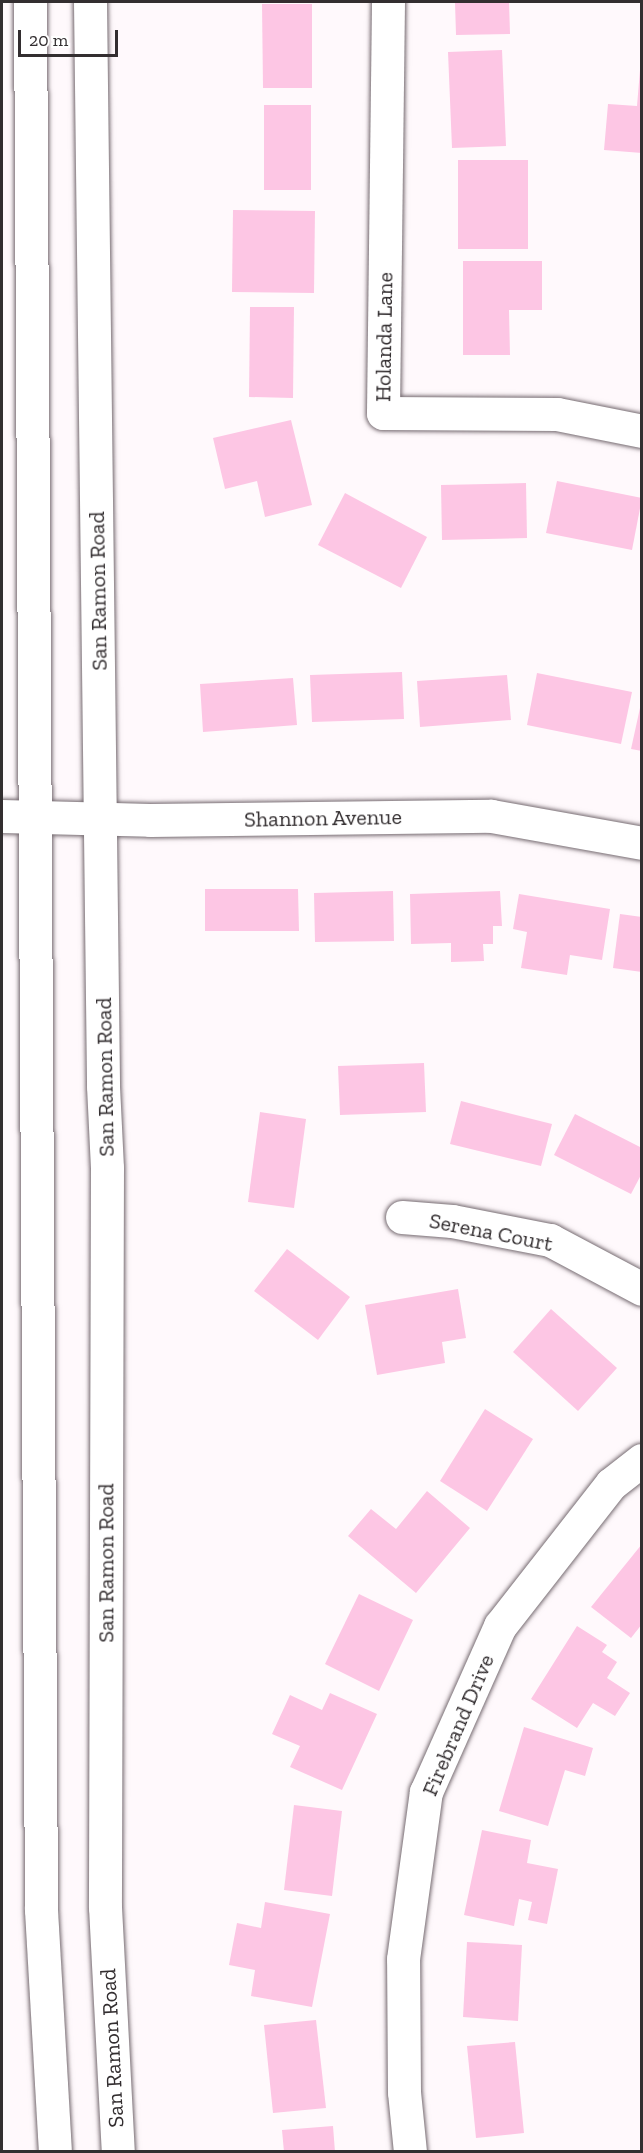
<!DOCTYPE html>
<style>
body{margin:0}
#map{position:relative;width:643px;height:2153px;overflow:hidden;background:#fff9fc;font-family:"Zilla Slab",serif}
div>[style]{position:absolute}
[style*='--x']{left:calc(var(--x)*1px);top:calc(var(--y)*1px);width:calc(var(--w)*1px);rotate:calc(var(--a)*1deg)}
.building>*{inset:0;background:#fdc6e4}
.roads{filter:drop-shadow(0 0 2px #776c72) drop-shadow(0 0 2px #776c72)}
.street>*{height:33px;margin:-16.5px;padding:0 16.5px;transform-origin:16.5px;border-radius:16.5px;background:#fff}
.secondary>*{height:33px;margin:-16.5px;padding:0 16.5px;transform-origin:16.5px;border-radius:16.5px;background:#fff}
span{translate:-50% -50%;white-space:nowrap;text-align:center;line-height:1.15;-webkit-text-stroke:5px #fff;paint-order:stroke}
.street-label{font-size:22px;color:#332e30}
.frame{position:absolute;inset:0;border:3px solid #332e30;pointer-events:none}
.scale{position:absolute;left:18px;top:30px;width:100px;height:27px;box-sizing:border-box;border:3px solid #332e30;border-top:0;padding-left:8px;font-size:18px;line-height:21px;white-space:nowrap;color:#332e30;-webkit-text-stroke:4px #fff;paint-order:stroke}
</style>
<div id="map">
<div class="building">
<i style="clip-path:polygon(455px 2px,509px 2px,510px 34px,456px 35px)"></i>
<i style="clip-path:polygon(262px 4px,312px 4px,312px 88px,263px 88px)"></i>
<i style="clip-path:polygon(502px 50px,506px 146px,452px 148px,448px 52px)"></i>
<i style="clip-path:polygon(640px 70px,642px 153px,604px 150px,608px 104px,637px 106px)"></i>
<i style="clip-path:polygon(264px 105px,311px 105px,311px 190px,264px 190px)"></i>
<i style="clip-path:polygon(458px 160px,528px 160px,528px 249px,458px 249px)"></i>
<i style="clip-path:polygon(233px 210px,315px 211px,314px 293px,232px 292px)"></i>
<i style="clip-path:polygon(463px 261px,542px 261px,542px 310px,509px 310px,510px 355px,463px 355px)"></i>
<i style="clip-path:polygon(250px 307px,294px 307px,293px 398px,249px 397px)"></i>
<i style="clip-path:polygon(291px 420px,312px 505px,265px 517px,257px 481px,225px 489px,213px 438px)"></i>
<i style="clip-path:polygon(557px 481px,642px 498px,632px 550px,546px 533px)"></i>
<i style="clip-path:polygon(526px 483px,527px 538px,442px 540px,441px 485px)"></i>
<i style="clip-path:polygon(345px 493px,427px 537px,401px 588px,318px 545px)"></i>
<i style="clip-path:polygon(402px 672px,404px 719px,312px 722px,310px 675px)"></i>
<i style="clip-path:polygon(537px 673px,632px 692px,621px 744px,527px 725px)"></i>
<i style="clip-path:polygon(507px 675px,511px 720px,420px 727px,417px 681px)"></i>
<i style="clip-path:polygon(293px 678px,297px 725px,203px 732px,200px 684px)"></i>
<i style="clip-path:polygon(640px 708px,642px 708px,642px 751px,631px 749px)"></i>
<i style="clip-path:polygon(205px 889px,298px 889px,299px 931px,205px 931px)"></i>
<i style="clip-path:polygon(393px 891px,394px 941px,315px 942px,314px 893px)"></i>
<i style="clip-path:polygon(500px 891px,502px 926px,493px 926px,493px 944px,483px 944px,484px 961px,451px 962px,451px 943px,411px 944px,410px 894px)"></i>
<i style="clip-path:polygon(519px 894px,610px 909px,602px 960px,570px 955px,567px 975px,521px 968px,527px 932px,513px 929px)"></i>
<i style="clip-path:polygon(620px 914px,642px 917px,642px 972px,613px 968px)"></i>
<i style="clip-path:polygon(424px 1063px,426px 1112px,340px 1115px,338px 1066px)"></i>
<i style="clip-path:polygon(461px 1101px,552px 1124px,541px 1166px,450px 1144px)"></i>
<i style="clip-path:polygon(260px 1112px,306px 1119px,294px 1208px,248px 1202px)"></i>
<i style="clip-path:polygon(575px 1114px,642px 1148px,642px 1173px,631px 1194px,554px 1155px)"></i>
<i style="clip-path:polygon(287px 1249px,350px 1297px,318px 1340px,254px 1291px)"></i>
<i style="clip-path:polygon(458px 1289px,466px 1338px,442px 1342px,445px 1363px,377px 1375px,365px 1305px)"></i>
<i style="clip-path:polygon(551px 1309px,617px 1368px,578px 1411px,513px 1352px)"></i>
<i style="clip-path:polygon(485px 1409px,533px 1439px,487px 1511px,440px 1481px)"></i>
<i style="clip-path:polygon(427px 1491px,470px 1528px,416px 1593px,348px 1536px,371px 1509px,396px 1529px)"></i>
<i style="clip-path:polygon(642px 1544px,642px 1624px,631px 1638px,591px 1607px)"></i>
<i style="clip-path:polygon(359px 1594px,413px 1620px,379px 1691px,325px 1664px)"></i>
<i style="clip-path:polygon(577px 1626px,607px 1645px,602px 1652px,617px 1662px,607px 1678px,630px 1693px,615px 1716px,593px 1703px,577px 1728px,531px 1699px)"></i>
<i style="clip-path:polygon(330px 1693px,377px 1714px,342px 1790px,290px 1767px,300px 1746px,272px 1734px,290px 1695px,322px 1710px)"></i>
<i style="clip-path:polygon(524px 1727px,593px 1748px,585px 1776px,565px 1770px,548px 1826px,499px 1811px)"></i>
<i style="clip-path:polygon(294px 1805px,342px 1811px,332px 1896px,284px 1890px)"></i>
<i style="clip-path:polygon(482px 1830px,531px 1840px,527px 1863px,558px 1869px,547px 1924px,528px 1920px,532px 1902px,519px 1899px,514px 1926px,464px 1915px)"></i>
<i style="clip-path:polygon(265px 1902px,330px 1914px,312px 2007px,251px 1996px,255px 1970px,229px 1965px,237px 1923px,261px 1928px)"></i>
<i style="clip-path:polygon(467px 1942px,522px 1945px,518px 2021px,463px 2017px)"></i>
<i style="clip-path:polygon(316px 2020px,326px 2108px,273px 2113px,264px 2025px)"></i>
<i style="clip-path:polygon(515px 2042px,524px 2133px,476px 2138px,467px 2046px)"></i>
<i style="clip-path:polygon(333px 2126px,335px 2152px,284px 2152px,282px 2130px)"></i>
</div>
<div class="roads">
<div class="street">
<i style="--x:388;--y:2;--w:411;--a:90.7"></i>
<i style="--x:383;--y:413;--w:174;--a:0.3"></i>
<i style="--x:557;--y:414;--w:87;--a:11.3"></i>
<i style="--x:2;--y:816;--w:148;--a:1.5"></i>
<i style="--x:150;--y:820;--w:341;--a:-0.7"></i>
<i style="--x:491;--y:816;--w:153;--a:10.1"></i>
<i style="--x:402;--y:1217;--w:50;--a:4.6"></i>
<i style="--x:452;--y:1221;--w:100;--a:11"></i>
<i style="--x:550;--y:1240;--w:104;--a:28"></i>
<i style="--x:410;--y:2152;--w:60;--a:-95.7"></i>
<i style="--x:404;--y:2092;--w:133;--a:-90.4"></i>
<i style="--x:403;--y:1959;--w:169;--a:-82.2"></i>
<i style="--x:426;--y:1792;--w:182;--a:-66"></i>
<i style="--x:500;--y:1626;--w:180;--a:-52"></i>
<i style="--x:611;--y:1484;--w:39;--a:-38"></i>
</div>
<div class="secondary">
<i style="--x:30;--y:2;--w:1908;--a:89.67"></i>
<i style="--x:41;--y:1910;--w:242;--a:86.7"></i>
<i style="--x:90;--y:2;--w:1084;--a:89.31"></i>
<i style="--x:103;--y:1086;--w:82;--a:87.2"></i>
<i style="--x:107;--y:1168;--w:739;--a:90.16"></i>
<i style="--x:105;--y:1907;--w:245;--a:87"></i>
</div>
</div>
<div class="street-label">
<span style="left:384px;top:337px;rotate:-89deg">Holanda Lane</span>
<span style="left:98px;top:591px;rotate:-91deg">San Ramon Road</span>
<span style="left:323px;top:818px;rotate:-1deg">Shannon Avenue</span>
<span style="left:105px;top:1077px;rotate:-91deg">San Ramon Road</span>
<span style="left:491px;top:1232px;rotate:11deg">Serena Court</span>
<span style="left:106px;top:1563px;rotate:-90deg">San Ramon Road</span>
<span style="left:458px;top:1725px;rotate:-67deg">Firebrand Drive</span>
<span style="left:112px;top:2048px;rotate:-93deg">San Ramon Road</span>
</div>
<div class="frame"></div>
<div class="scale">20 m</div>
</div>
